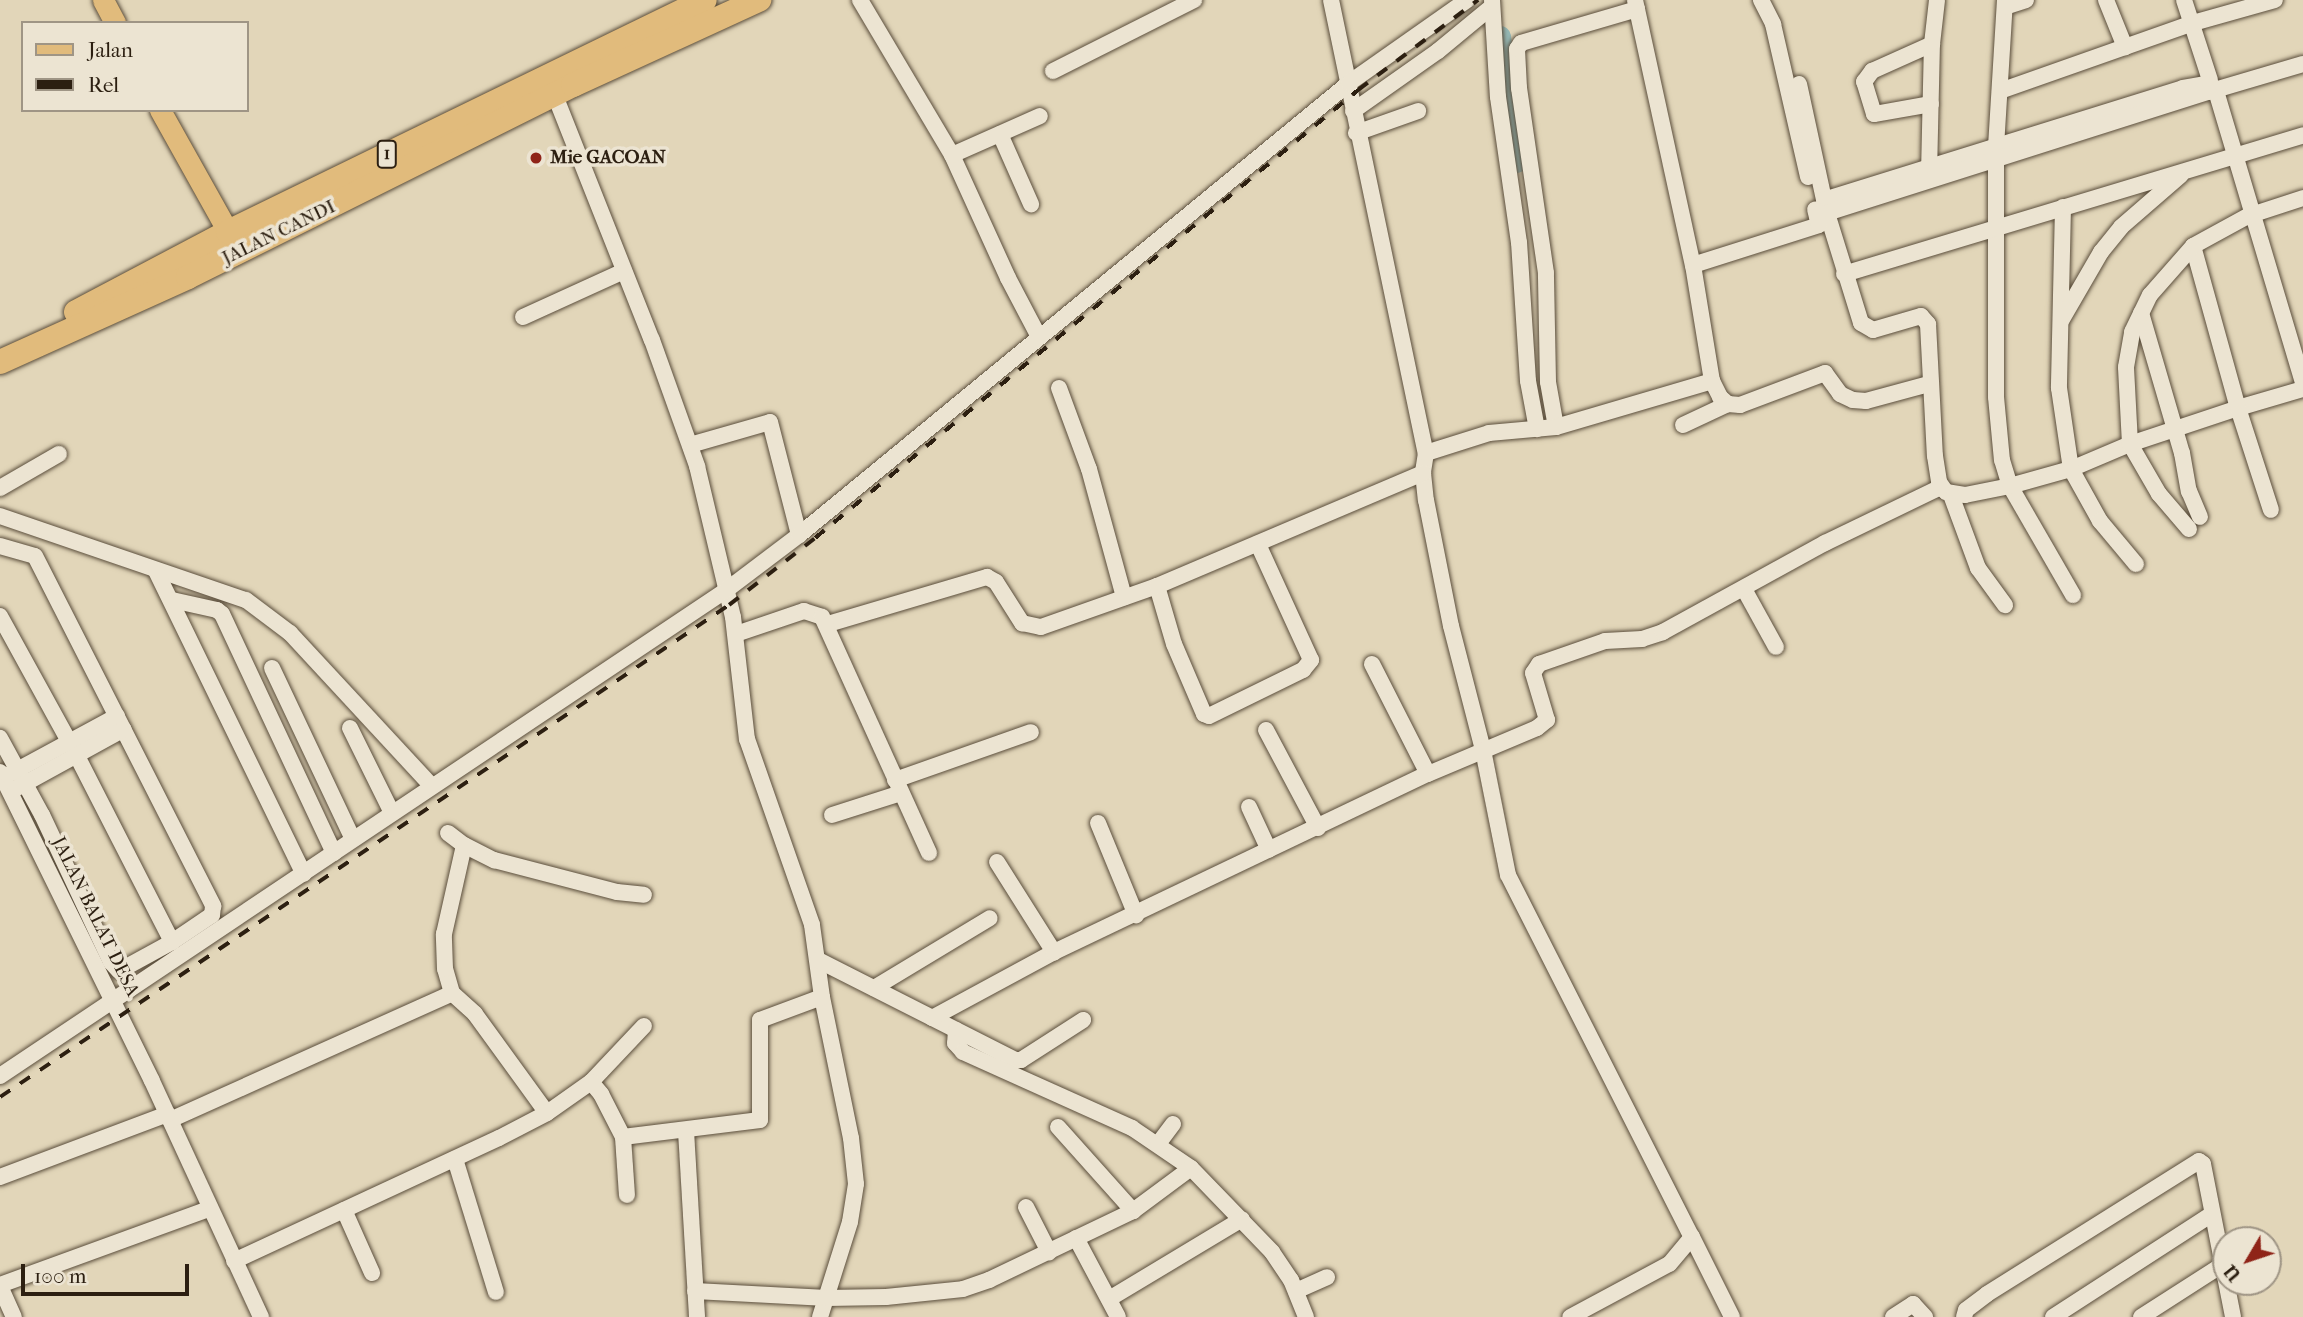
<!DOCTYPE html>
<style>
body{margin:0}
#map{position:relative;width:2303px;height:1317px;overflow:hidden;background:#e2d6b9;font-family:"IM FELL French Canon",serif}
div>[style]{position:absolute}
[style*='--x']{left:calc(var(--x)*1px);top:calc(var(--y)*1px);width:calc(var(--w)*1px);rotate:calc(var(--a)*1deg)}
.river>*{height:21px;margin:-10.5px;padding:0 10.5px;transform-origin:10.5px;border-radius:10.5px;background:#95b8b5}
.roads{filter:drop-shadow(0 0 2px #5a4d3b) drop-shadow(0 0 2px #5a4d3b)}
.minor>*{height:16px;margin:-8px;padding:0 8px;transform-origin:8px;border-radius:8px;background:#ece4d2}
.major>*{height:21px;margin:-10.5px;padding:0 10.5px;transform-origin:10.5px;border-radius:10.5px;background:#e1bb7c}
.highway>*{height:24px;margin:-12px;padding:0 12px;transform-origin:12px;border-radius:12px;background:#e1bb7c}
.rail>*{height:3.5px;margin-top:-1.75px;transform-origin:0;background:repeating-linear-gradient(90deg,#2c1f11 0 12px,transparent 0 24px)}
.dots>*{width:19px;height:19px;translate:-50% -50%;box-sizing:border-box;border:4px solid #ece4d2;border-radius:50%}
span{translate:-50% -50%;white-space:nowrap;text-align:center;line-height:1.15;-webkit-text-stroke:7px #ece4d2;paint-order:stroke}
.shield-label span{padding:2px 5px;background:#ece4d2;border:2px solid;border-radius:5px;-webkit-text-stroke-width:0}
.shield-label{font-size:18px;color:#2c1f11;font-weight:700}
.poi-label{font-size:19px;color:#2c1f11;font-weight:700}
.left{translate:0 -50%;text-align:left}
.street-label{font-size:19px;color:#2c1f11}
.legend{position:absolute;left:21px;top:21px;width:228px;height:91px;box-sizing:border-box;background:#ece4d2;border:2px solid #9f9585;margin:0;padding:9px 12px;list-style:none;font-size:21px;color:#2c1f11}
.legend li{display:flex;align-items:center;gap:14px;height:35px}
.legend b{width:35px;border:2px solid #9f9585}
.north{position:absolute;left:2212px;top:1226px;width:70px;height:70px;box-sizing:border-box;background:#ece4d2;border:2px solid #9f9585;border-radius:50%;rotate:231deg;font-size:19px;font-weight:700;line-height:28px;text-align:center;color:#2c1f11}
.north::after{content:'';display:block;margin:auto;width:24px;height:32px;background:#8f2418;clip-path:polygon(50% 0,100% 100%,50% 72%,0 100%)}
.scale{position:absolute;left:21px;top:1264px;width:168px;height:32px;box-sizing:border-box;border:4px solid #2c1f11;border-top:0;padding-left:9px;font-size:21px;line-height:24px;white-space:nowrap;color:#2c1f11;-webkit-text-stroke:5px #ece4d2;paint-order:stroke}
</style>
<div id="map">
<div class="river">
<i style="--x:1500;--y:36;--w:127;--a:82.3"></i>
</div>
<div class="roads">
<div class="minor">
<i style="--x:860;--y:0;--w:180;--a:59.3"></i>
<i style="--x:952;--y:155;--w:135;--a:65.5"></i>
<i style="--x:1008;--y:278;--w:67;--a:62.3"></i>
<i style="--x:1331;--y:0;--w:463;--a:78.2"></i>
<i style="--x:1426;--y:453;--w:20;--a:99"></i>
<i style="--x:1423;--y:473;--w:27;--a:84"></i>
<i style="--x:1426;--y:500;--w:128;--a:78.8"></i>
<i style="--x:1451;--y:626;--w:128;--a:75.5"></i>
<i style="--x:1483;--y:750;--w:127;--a:78.7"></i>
<i style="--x:1508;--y:875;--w:406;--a:63.1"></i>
<i style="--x:1692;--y:1237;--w:35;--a:130"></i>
<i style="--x:1669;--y:1264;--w:112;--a:151.8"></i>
<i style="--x:1492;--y:0;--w:97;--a:86.5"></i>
<i style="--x:1498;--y:97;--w:147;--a:81.8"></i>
<i style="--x:1519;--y:242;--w:139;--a:86.3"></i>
<i style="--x:1528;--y:381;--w:49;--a:79.4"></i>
<i style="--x:1635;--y:0;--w:271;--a:77.7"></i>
<i style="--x:1693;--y:265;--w:118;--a:80.7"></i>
<i style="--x:1712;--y:381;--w:18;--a:63"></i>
<i style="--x:1720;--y:397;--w:11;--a:41"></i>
<i style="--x:1728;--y:404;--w:12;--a:5"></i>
<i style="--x:1740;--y:405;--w:91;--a:-20.6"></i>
<i style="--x:1825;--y:373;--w:26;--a:54"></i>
<i style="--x:1840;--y:394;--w:14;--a:25"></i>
<i style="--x:1853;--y:400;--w:13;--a:4"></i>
<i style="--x:1866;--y:401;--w:65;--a:-15.1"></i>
<i style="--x:1761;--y:0;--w:27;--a:63"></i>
<i style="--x:1773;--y:24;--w:157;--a:77.1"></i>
<i style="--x:2005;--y:0;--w:148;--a:93.5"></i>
<i style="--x:1996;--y:148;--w:249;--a:90"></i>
<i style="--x:1996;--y:397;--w:63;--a:84.6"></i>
<i style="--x:2002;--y:460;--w:27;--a:73"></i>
<i style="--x:2010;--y:486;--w:126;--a:60"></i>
<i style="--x:2106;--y:0;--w:51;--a:68"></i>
<i style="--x:2184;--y:0;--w:84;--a:72"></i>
<i style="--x:2005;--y:7;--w:22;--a:-18"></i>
<i style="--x:1053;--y:71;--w:158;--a:-26.7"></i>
<i style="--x:1799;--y:84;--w:132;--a:77.8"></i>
<i style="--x:1827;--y:213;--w:115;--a:72.8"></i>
<i style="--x:1861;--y:323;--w:14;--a:30"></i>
<i style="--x:1873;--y:330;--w:50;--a:-16.3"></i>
<i style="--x:1921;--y:316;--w:11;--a:49"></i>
<i style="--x:1928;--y:324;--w:132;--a:87"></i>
<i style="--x:1935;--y:456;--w:26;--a:81"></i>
<i style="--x:1939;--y:482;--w:12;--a:55"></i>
<i style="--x:1946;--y:492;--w:19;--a:9"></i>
<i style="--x:1965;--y:495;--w:46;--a:-11.3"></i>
<i style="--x:2010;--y:486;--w:63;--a:-15.6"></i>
<i style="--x:2071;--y:469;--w:64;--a:-23"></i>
<i style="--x:2130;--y:444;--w:114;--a:-18.4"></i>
<i style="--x:2238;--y:408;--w:68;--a:-16.3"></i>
<i style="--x:552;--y:88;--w:271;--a:68.4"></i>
<i style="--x:652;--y:340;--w:134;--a:70.3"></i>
<i style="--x:697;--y:466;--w:155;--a:76.6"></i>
<i style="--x:733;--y:617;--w:123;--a:83.5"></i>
<i style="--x:747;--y:739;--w:197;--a:70.7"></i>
<i style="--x:812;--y:925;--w:73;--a:82.1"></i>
<i style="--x:822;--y:997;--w:144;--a:78.4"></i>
<i style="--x:851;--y:1138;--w:46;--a:83.8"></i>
<i style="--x:856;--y:1184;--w:38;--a:99"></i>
<i style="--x:850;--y:1222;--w:100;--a:107.5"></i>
<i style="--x:2000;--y:91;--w:205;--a:-19.4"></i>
<i style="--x:2193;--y:23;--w:85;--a:-15.7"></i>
<i style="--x:2216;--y:91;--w:304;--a:73.4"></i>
<i style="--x:2208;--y:92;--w:99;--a:-16.4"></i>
<i style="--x:1931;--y:104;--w:58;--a:170"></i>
<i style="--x:1874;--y:114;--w:34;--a:-107"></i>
<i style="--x:1864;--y:82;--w:14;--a:-54"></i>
<i style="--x:1872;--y:71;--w:66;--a:-24.2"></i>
<i style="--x:1353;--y:111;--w:104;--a:-35.2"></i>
<i style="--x:1438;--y:51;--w:67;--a:-39.6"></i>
<i style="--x:1356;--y:133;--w:66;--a:-19.5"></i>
<i style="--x:1000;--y:134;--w:77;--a:66.1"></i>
<i style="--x:952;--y:155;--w:96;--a:-23.9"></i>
<i style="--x:1929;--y:174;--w:130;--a:-88.7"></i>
<i style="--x:1932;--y:44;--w:44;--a:-83.5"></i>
<i style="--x:1824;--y:200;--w:376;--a:-17.3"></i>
<i style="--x:2183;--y:88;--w:22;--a:-10"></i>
<i style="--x:2063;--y:207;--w:181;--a:91.3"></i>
<i style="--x:2059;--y:388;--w:82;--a:81.6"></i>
<i style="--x:2071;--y:469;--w:60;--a:60.9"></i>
<i style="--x:2100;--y:521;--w:56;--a:50.1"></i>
<i style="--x:1817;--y:216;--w:411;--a:-17.6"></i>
<i style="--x:2193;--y:246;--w:168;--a:74.5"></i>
<i style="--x:2238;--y:408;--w:107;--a:72.1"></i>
<i style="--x:1693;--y:265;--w:132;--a:-17.6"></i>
<i style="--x:1819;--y:225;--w:16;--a:-104"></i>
<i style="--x:1844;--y:274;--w:480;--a:-16.8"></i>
<i style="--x:2141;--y:313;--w:146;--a:73.7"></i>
<i style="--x:2182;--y:453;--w:39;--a:80"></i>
<i style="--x:2189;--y:491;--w:28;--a:67"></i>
<i style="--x:523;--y:317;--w:111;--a:-24.5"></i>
<i style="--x:2061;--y:321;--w:80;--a:-59.9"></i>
<i style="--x:2101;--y:252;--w:32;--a:-51"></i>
<i style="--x:2121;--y:227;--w:79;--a:-40.9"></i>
<i style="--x:1059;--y:388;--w:86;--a:69.7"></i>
<i style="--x:1089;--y:469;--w:133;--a:74.7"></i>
<i style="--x:1683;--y:425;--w:50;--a:-25"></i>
<i style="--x:1556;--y:427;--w:46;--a:-100.1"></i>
<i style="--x:1548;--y:382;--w:109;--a:-91.1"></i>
<i style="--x:1546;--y:273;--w:187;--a:-98.3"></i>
<i style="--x:1519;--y:88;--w:39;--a:-93"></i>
<i style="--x:1517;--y:49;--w:7;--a:-56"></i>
<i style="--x:1521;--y:43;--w:121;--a:-16.3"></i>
<i style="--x:690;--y:445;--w:83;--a:-16"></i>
<i style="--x:770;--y:422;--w:117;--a:75.6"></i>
<i style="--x:1426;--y:453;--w:66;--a:-17.6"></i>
<i style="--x:1489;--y:433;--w:67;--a:-5.1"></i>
<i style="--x:1556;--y:427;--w:163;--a:-16.4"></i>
<i style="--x:0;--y:488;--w:68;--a:-30"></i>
<i style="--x:1951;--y:495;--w:78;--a:69.7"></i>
<i style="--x:1978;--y:568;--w:46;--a:53.9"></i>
<i style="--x:0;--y:516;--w:260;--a:18.9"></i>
<i style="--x:246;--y:600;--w:55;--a:36.9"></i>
<i style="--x:290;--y:633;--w:207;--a:47.2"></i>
<i style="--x:2189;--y:529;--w:46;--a:-130.6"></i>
<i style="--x:2159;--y:494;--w:58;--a:-120.1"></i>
<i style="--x:2130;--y:444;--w:77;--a:-93"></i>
<i style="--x:2126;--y:367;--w:36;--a:-80"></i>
<i style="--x:2132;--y:332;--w:41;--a:-64.1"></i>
<i style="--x:2150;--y:295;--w:65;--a:-48.7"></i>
<i style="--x:2193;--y:246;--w:63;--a:-28.6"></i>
<i style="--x:2248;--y:216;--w:58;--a:-18.1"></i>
<i style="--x:0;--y:546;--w:36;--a:16"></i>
<i style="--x:35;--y:556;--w:393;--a:63"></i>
<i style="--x:213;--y:906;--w:9;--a:96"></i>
<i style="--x:212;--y:915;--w:48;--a:146"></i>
<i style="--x:172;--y:942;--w:60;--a:151.3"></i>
<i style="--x:119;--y:971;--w:12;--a:-132"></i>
<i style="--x:111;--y:962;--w:162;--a:-115.1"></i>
<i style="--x:42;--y:815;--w:88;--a:-118.6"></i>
<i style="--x:156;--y:571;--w:337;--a:64"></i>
<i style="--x:1157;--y:586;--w:60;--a:73.7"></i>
<i style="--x:1174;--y:644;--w:76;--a:66.8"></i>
<i style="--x:1204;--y:714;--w:5;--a:22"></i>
<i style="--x:1209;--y:716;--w:105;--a:-26.1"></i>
<i style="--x:1303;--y:670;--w:13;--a:-51"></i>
<i style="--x:1311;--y:660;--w:128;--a:-114.6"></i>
<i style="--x:1744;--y:589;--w:66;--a:61.1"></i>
<i style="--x:172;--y:600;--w:46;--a:12.5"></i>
<i style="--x:217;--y:610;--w:6;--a:39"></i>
<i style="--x:222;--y:614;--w:264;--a:64.9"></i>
<i style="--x:0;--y:616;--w:160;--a:61.2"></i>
<i style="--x:77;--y:756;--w:209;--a:62.9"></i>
<i style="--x:828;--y:624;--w:166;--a:-16.5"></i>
<i style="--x:987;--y:577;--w:10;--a:29"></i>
<i style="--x:996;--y:582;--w:49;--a:57.6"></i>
<i style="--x:1022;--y:623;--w:19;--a:12"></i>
<i style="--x:1041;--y:627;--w:123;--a:-19.5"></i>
<i style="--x:1157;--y:586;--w:289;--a:-23"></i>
<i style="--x:736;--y:634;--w:72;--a:-18.7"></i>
<i style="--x:804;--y:611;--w:19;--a:18"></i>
<i style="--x:822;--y:617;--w:259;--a:65.6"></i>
<i style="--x:1372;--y:664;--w:123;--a:63"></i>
<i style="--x:272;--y:668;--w:189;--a:64.7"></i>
<i style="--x:350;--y:728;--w:95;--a:63.7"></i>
<i style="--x:1266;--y:730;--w:111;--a:62"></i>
<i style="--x:0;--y:772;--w:344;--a:63.8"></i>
<i style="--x:152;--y:1081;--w:260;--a:65.2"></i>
<i style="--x:8;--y:775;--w:124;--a:-28.4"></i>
<i style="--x:895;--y:780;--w:144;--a:-19.4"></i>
<i style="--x:15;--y:789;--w:124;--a:-28.8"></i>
<i style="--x:1249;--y:807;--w:47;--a:65.1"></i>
<i style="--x:832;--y:815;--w:72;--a:-17.7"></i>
<i style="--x:1098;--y:823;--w:100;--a:67.6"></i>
<i style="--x:448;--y:833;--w:20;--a:37"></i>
<i style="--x:997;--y:862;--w:107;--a:57.7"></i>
<i style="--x:818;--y:960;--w:221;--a:26.9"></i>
<i style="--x:1015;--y:1060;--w:6;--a:0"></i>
<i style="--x:1021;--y:1060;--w:74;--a:-32.8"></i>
<i style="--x:874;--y:988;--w:135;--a:-31.1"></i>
<i style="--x:452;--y:993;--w:25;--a:-106"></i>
<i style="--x:445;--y:969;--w:35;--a:-92"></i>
<i style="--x:444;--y:934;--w:91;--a:-77.3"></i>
<i style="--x:464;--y:845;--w:34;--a:27"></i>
<i style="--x:494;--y:860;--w:127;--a:14.6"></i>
<i style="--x:617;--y:892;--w:27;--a:6"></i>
<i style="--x:932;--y:1018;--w:139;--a:-28.4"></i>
<i style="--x:1054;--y:952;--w:414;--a:-25.5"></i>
<i style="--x:1428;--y:774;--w:118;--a:-22.9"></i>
<i style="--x:1537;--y:728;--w:13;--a:-39"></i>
<i style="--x:1547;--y:720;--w:49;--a:-106.6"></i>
<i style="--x:1533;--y:673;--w:11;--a:-56"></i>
<i style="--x:1539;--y:664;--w:70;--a:-19.2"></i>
<i style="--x:1605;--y:641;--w:37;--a:-3"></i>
<i style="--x:1642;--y:639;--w:22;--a:-18"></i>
<i style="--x:1663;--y:632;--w:185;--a:-28.8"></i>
<i style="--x:1825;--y:543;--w:129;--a:-25.8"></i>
<i style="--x:956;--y:1030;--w:13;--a:94"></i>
<i style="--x:955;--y:1043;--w:12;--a:48"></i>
<i style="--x:963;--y:1052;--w:185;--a:24.2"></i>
<i style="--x:1132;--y:1128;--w:71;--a:34.1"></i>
<i style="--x:1191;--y:1168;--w:117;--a:46"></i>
<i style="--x:1272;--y:1252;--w:34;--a:56"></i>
<i style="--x:1291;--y:1280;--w:40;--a:68"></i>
<i style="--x:0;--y:1076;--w:872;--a:-33.78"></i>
<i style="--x:725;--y:591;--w:93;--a:-37.1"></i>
<i style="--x:799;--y:535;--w:712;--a:-39.41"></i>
<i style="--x:1349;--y:83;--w:144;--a:-35.1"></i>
<i style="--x:591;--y:1082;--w:77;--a:-46.6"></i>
<i style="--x:170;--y:1120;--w:309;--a:-24.2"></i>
<i style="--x:452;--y:993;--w:31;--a:42"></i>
<i style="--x:475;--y:1014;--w:122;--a:54"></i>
<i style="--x:1058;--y:1127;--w:113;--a:48.2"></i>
<i style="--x:686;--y:1131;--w:186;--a:86.6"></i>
<i style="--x:623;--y:1137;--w:58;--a:86.1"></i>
<i style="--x:1158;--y:1144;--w:25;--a:-53"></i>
<i style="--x:455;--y:1159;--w:139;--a:72.9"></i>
<i style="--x:0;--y:1177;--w:179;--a:-20.6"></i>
<i style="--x:1026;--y:1207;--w:51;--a:62.9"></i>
<i style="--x:344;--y:1210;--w:69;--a:66"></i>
<i style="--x:1692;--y:1237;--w:89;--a:63.4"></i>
<i style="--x:1076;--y:1238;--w:89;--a:62"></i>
<i style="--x:234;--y:1261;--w:292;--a:-24.9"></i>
<i style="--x:499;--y:1138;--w:54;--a:-27.5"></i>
<i style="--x:547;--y:1113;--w:54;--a:-35.2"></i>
<i style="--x:591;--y:1082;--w:16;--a:50"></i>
<i style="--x:601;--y:1094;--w:48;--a:62.9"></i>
<i style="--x:623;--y:1137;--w:138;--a:-7.1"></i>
<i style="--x:760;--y:1120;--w:100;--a:-90"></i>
<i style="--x:760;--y:1020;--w:66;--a:-20.4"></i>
<i style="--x:0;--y:1285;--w:222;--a:-20"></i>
<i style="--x:0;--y:1286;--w:34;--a:66"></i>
<i style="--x:695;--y:1291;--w:132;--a:3"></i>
<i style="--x:827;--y:1298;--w:59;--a:-1"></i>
<i style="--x:886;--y:1297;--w:77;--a:-5.9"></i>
<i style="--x:963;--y:1289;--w:28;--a:-19"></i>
<i style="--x:989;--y:1280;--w:160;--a:-25.6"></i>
<i style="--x:1133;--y:1211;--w:72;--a:-36.6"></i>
<i style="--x:1296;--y:1291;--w:34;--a:-24"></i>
<i style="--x:1109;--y:1299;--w:155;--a:-31"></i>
<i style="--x:1893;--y:1317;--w:24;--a:-33"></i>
<i style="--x:1913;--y:1304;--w:18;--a:47"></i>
<i style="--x:1964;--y:1317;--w:7;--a:-74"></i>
<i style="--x:1966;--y:1310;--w:26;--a:-37"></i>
<i style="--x:1987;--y:1294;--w:250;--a:-32.1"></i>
<i style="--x:2199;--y:1161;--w:5;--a:37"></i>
<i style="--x:2203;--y:1164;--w:156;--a:78.9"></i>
<i style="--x:2053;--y:1317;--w:189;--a:-32.9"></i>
<i style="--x:2141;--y:1317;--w:96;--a:-32.7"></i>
</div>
<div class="major">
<i style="--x:103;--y:0;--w:26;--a:62"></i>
<i style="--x:160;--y:110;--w:156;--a:60.8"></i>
</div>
<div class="highway">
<i style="--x:76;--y:312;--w:172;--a:-27.8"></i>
<i style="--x:228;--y:232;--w:530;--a:-25.94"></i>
<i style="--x:0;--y:362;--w:206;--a:-24.3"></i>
<i style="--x:188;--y:277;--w:430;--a:-26.5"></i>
<i style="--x:573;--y:85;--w:205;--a:-24.6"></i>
</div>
</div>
<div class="rail">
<i style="--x:0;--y:1097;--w:879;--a:-34.02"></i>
<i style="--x:729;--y:605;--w:109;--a:-37.9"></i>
<i style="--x:815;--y:538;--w:704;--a:-39.52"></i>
<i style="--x:1358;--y:90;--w:150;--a:-36.9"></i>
</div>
<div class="dots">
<i style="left:536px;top:158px;background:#8f2418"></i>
</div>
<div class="shield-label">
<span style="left:387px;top:154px">1</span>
</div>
<div class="poi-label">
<span class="left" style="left:550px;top:158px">Mie GACOAN</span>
</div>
<div class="street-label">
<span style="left:279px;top:233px;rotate:-26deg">JALAN CANDI</span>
<span style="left:95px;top:917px;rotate:64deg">JALAN BALAT DESA</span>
</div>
<ul class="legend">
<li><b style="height:9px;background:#e1bb7c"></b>Jalan</li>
<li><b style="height:9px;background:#2c1f11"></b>Rel</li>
</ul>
<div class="north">U</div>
<div class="scale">100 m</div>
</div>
